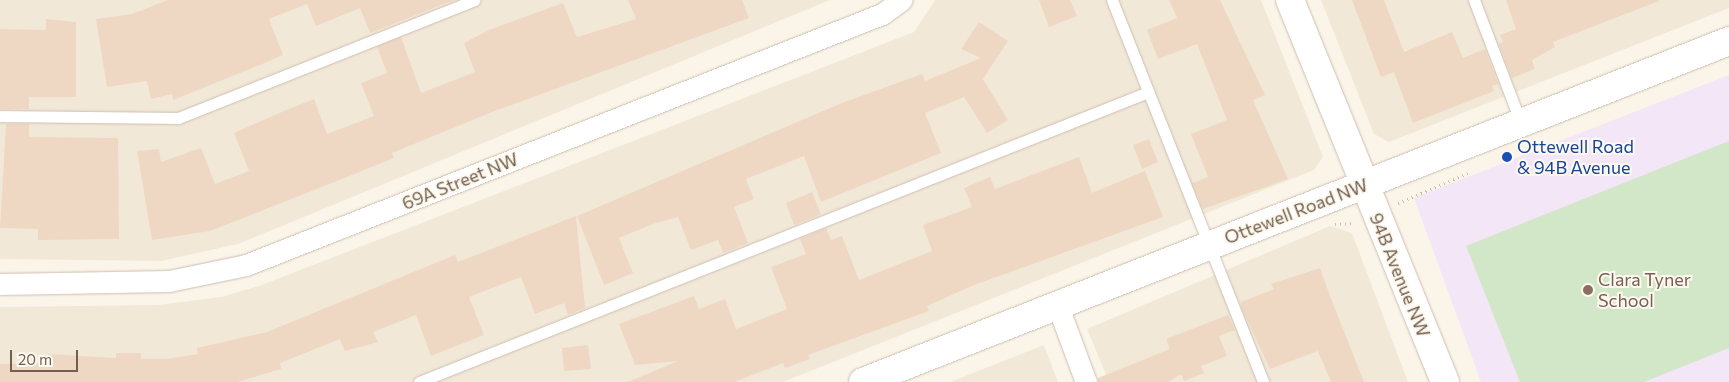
<!DOCTYPE html>
<style>
body{margin:0}
#map{position:relative;width:1729px;height:382px;overflow:hidden;background:#fbf5e9;font-family:Commissioner,sans-serif}
div>[style]{position:absolute}
[style*='--x']{left:calc(var(--x)*1px);top:calc(var(--y)*1px);width:calc(var(--w)*1px);rotate:calc(var(--a)*1deg)}
.residential>*{inset:0;background:#f2e8d8}
.education>*{inset:0;background:#f2e6f7}
.green>*{inset:0;background:#d2e7c8}
.building>*{inset:0;background:#eed8c3}
.path>*{height:3px;margin-top:-1.5px;transform-origin:0;background:repeating-linear-gradient(90deg,#d3bca6 0 1px,transparent 0 5px)}
.roads{filter:drop-shadow(0 0 1px #ccbeb0) drop-shadow(0 0 1px #ccbeb0)}
.service>*{height:11px;margin:-5.5px;padding:0 5.5px;transform-origin:5.5px;border-radius:5.5px;background:#fff}
.minor>*{height:21px;margin:-10.5px;padding:0 10.5px;transform-origin:10.5px;border-radius:10.5px;background:#fff}
.tertiary>*{height:28px;margin:-14px;padding:0 14px;transform-origin:14px;border-radius:14px;background:#fff}
.dots>*{width:14px;height:14px;translate:-50% -50%;box-sizing:border-box;border:2px solid #fdf9ef;border-radius:50%}
span{translate:-50% -50%;white-space:nowrap;text-align:center;line-height:1.15;-webkit-text-stroke:4px #fdf9ef;paint-order:stroke}
.transit-label{font-size:18px;color:#164399}
.left{translate:0 -50%;text-align:left}
.street-label{font-size:18px;color:#735f4f}
.education-label{font-size:18px;color:#785e54}
.scale{position:absolute;left:10px;top:350px;width:68px;height:22px;box-sizing:border-box;border:2px solid #735f4f;border-top:0;padding-left:6px;font-size:15px;line-height:18px;white-space:nowrap;color:#735f4f;-webkit-text-stroke:4px #fdf9ef;paint-order:stroke}
</style>
<div id="map">
<div class="residential">
<i style="clip-path:polygon(0 0,830px 0,238px 244px,161px 261px,0 259px)"></i>
<i style="clip-path:polygon(935px 0,1261px 0,1323px 157px,1314px 170px,783px 382px,0 382px,0 307px,158px 305px,221px 297px,259px 286px,914px 32px)"></i>
<i style="clip-path:polygon(1321px 0,1729px 0,1729px 8px,1389px 142px,1374px 134px)"></i>
<i style="clip-path:polygon(1330px 226px,1352px 233px,1408px 382px,1109px 382px,1087px 329px)"></i>
<i style="clip-path:polygon(1044px 345px,1058px 382px,950px 382px)"></i>
</div>
<div class="education">
<i style="clip-path:polygon(1729px 75px,1729px 382px,1481px 382px,1414px 198px)"></i>
</div>
<div class="green">
<i style="clip-path:polygon(1729px 141px,1729px 348px,1644px 382px,1520px 382px,1466px 246px)"></i>
</div>
<div class="building">
<i style="clip-path:polygon(168px 0,454px 0,370px 33px,360px 8px,316px 26px,307px 4px,269px 19px,283px 55px,260px 65px,173px 100px,172px 94px,151px 99px,147px 81px,107px 87px,96px 19px,132px 14px)"></i>
<i style="clip-path:polygon(628px 0,742px 0,749px 18px,492px 112px,392px 153px,394px 158px,342px 179px,210px 231px,152px 240px,137px 151px,159px 149px,161px 162px,201px 148px,215px 184px,249px 171px,234px 133px,284px 111px,314px 99px,327px 134px,374px 116px,361px 83px,387px 73px,377px 47px,401px 37px,421px 93px,475px 72px,464px 43px,489px 30px,563px 3px,577px 37px,636px 19px)"></i>
<i style="clip-path:polygon(1039px 0,1070px 0,1077px 16px,1049px 27px)"></i>
<i style="clip-path:polygon(1169px 0,1220px 0,1265px 95px,1253px 100px,1288px 179px,1203px 209px,1192px 183px,1208px 177px,1191px 134px,1227px 120px,1197px 44px,1158px 59px,1147px 30px,1177px 18px)"></i>
<i style="clip-path:polygon(1352px 0,1384px 0,1404px 52px,1452px 32px,1463px 58px,1485px 49px,1498px 84px,1492px 86px,1494px 91px,1413px 123px,1394px 72px,1381px 77px)"></i>
<i style="clip-path:polygon(1506px 0,1659px 0,1659px 1px,1553px 42px,1555px 47px,1532px 60px,1535px 69px,1512px 78px,1499px 44px,1503px 42px,1500px 35px,1516px 29px)"></i>
<i style="clip-path:polygon(46px 19px,76px 22px,76px 97px,29px 97px,29px 109px,0 109px,0 29px,46px 30px)"></i>
<i style="clip-path:polygon(979px 22px,1008px 41px,983px 79px,1008px 120px,987px 133px,964px 97px,925px 113px,941px 153px,821px 202px,804px 156px,746px 179px,754px 199px,734px 207px,748px 243px,723px 253px,718px 240px,691px 250px,678px 217px,653px 224px,619px 238px,633px 273px,604px 285px,577px 216px,842px 103px,922px 74px,925px 81px,981px 58px,961px 49px)"></i>
<i style="clip-path:polygon(6px 124px,29px 124px,29px 137px,118px 138px,119px 239px,38px 240px,38px 229px,0 228px)"></i>
<i style="clip-path:polygon(1149px 139px,1158px 162px,1142px 169px,1133px 145px)"></i>
<i style="clip-path:polygon(1079px 157px,1092px 193px,1145px 171px,1163px 217px,974px 285px,927px 306px,929px 311px,808px 355px,810px 359px,785px 368px,783px 363px,734px 382px,628px 382px,678px 361px,635px 365px,619px 324px,694px 296px,699px 309px,725px 299px,736px 329px,787px 309px,771px 267px,806px 254px,800px 239px,826px 228px,831px 240px,842px 236px,859px 280px,932px 251px,923px 225px,972px 207px,964px 188px,990px 177px,995px 189px)"></i>
<i style="clip-path:polygon(812px 192px,821px 214px,794px 225px,786px 203px)"></i>
<i style="clip-path:polygon(576px 216px,585px 308px,568px 315px,564px 303px,535px 314px,521px 277px,469px 297px,484px 335px,431px 356px,416px 315px,373px 332px,378px 342px,345px 351px,340px 339px,280px 363px,281px 369px,237px 382px,0 382px,0 364px,48px 363px,48px 354px,116px 358px,116px 353px,141px 353px,141px 359px,166px 359px,198px 354px,197px 348px,267px 332px,455px 255px,458px 262px)"></i>
<i style="clip-path:polygon(1320px 268px,1330px 296px,1364px 382px,1331px 382px,1318px 351px,1270px 369px,1242px 309px,1241px 302px,1274px 289px,1271px 284px)"></i>
<i style="clip-path:polygon(1228px 315px,1235px 330px,1219px 336px,1227px 356px,1201px 366px,1204px 373px,1184px 381px,1181px 374px,1168px 382px,1098px 382px,1098px 378px,1170px 349px,1166px 339px)"></i>
<i style="clip-path:polygon(588px 345px,591px 369px,564px 371px,562px 348px)"></i>
</div>
<div class="path">
<i style="--x:1398;--y:203;--w:76;--a:-23.2"></i>
<i style="--x:1335;--y:224;--w:18;--a:-3"></i>
</div>
<div class="roads">
<div class="service">
<i style="--x:1112;--y:0;--w:411;--a:68.4"></i>
<i style="--x:1474;--y:0;--w:132;--a:69.1"></i>
<i style="--x:0;--y:116;--w:178;--a:0.6"></i>
<i style="--x:178;--y:118;--w:319;--a:-21.7"></i>
<i style="--x:419;--y:382;--w:785;--a:-21.69"></i>
</div>
<div class="minor">
<i style="--x:0;--y:284;--w:169;--a:-1"></i>
<i style="--x:169;--y:281;--w:79;--a:-11.7"></i>
<i style="--x:246;--y:265;--w:684;--a:-21.54"></i>
<i style="--x:882;--y:14;--w:24;--a:-36"></i>
<i style="--x:1057;--y:304;--w:83;--a:69.6"></i>
</div>
<div class="tertiary">
<i style="--x:1290;--y:0;--w:412;--a:67.9"></i>
<i style="--x:863;--y:382;--w:931;--a:-21.49"></i>
</div>
</div>
<div class="dots">
<i style="left:1507px;top:157px;background:#1a4fb4"></i>
<i style="left:1588px;top:290px;background:#8d6e63"></i>
</div>
<div class="transit-label">
<span class="left" style="left:1517px;top:157px">Ottewell Road<br>&amp; 94B Avenue</span>
</div>
<div class="street-label">
<span style="left:460px;top:181px;rotate:-22deg">69A Street NW</span>
<span style="left:1296px;top:211px;rotate:-21deg">Ottewell Road NW</span>
<span style="left:1400px;top:275px;rotate:68deg">94B Avenue NW</span>
</div>
<div class="education-label">
<span class="left" style="left:1598px;top:290px">Clara Tyner<br>School</span>
</div>
<div class="scale">20 m</div>
</div>
